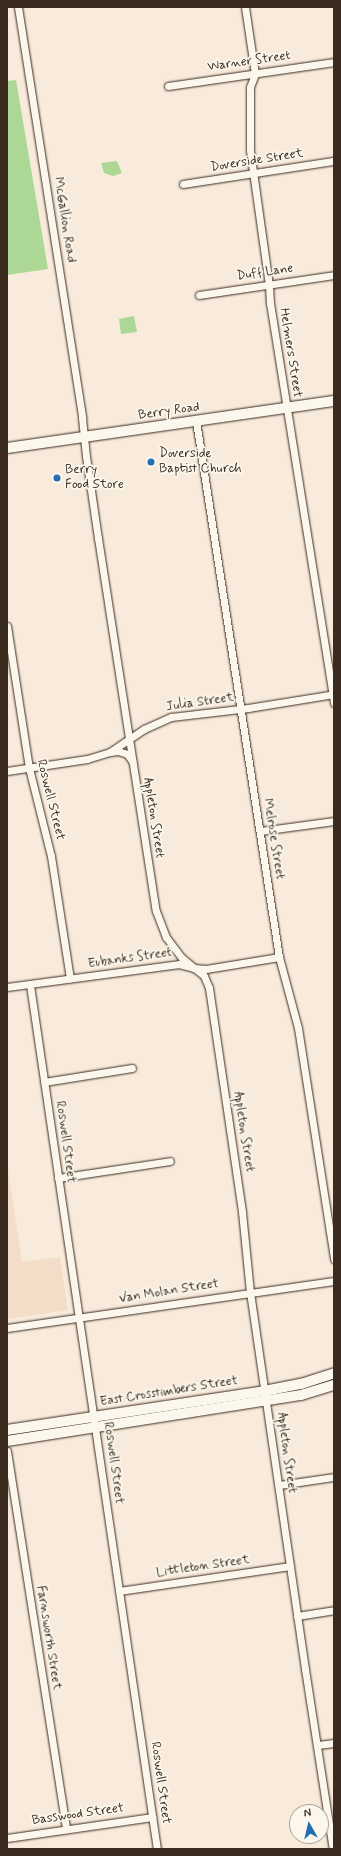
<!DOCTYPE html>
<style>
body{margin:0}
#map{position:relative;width:341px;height:1856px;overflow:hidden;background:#f8ebdc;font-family:Mynerve,sans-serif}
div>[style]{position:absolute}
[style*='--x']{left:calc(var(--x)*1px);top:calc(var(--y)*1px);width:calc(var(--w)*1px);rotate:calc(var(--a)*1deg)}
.built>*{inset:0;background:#f4ddc8}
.green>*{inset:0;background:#acd795}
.roads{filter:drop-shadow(0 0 1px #3b2a1e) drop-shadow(0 0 1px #3b2a1e)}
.street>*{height:7px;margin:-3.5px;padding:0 3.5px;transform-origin:3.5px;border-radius:3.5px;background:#fbf7ec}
.secondary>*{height:10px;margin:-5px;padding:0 5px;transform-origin:5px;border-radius:5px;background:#fbf7ec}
.dots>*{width:11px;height:11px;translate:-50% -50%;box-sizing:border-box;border:2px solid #fbf7ec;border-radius:50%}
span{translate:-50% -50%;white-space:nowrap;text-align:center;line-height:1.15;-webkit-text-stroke:3.5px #fbf7ec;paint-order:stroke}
.street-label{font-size:13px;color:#3b2a1e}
.poi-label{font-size:13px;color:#3b2a1e}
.left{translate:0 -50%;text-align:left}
.frame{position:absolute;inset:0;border:8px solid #3b2a1e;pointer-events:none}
.north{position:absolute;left:289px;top:1804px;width:40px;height:40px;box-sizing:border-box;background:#fbf7ec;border:1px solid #aea59a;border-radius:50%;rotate:352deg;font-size:11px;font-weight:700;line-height:16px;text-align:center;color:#3b2a1e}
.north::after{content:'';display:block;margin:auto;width:14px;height:18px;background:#1f6fb2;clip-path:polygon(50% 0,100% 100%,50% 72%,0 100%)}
</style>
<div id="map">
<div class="built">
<i style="clip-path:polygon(7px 1162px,22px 1262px,60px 1257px,68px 1310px,7px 1319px)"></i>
</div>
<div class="green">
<i style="clip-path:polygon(16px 80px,48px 269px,7px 275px,7px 81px)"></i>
<i style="clip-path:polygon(117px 161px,122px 173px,113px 176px,104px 173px,101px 163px)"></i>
<i style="clip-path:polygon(134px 316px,137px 332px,121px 334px,119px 319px)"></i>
</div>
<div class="roads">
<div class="street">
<i style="--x:18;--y:7;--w:416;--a:81.1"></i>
<i style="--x:82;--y:418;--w:38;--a:84"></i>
<i style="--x:86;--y:456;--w:83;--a:81.7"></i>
<i style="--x:98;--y:538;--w:377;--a:81.2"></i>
<i style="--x:156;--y:911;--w:28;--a:69"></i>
<i style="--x:166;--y:937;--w:26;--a:53"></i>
<i style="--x:182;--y:958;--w:28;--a:39"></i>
<i style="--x:204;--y:976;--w:13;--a:67"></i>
<i style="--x:209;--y:988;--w:226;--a:81.6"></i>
<i style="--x:242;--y:1212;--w:80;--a:84.3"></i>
<i style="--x:250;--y:1292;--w:381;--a:81.7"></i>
<i style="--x:305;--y:1669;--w:182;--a:81.2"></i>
<i style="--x:245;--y:7;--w:68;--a:81.5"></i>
<i style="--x:255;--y:74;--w:14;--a:111"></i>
<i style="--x:250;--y:87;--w:63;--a:90"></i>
<i style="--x:250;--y:150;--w:136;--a:82"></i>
<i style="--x:269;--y:285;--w:18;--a:87"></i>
<i style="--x:270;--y:303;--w:405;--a:80.9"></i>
<i style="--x:168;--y:86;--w:168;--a:-8.2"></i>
<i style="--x:183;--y:184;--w:153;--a:-8.7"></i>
<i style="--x:199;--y:295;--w:136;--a:-8.4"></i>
<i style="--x:196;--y:421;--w:542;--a:81.2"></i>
<i style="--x:279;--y:957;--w:73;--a:75"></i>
<i style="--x:298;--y:1028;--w:234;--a:81.1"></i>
<i style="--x:7;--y:626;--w:144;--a:81.2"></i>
<i style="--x:29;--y:768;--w:91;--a:76"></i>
<i style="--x:51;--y:856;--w:124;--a:81.2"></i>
<i style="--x:110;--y:752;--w:8;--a:-7"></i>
<i style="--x:118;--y:751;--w:9;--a:18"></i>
<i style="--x:127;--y:754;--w:9;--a:54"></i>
<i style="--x:7;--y:771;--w:81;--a:-8.5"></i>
<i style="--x:87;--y:759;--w:24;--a:-17"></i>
<i style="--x:110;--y:752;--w:41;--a:-34.1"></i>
<i style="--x:144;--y:729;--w:30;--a:-24"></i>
<i style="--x:171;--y:717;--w:78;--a:-6.7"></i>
<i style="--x:248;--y:708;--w:87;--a:-9.2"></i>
<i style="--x:260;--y:831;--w:75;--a:-7.7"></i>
<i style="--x:30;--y:985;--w:873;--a:81.64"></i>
<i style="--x:7;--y:987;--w:174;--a:-7.6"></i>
<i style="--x:179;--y:964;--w:16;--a:15"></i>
<i style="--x:194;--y:968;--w:12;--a:5"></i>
<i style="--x:206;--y:969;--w:74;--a:-9.3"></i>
<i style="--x:44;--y:1082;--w:89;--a:-9"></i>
<i style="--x:58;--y:1178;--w:113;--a:-8.6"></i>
<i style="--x:7;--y:1328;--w:330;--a:-8.2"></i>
<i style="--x:7;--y:1451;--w:383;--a:81.1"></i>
<i style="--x:279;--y:1485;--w:56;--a:-8.3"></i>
<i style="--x:119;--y:1591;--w:173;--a:-8.3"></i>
<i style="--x:297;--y:1616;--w:37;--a:-9"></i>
<i style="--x:318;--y:1745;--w:16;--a:-7"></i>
<i style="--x:7;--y:1838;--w:147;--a:-8.2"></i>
</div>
<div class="secondary">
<i style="--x:7;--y:448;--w:330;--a:-8.2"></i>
<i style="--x:7;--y:1430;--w:260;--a:-8.6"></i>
<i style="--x:264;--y:1391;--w:38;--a:-11"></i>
<i style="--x:301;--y:1384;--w:35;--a:-18"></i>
<i style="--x:7;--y:1441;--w:298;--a:-8.9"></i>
<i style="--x:301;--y:1395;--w:34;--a:-17"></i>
</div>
</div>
<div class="dots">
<i style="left:151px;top:462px;background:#1f6fb2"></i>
<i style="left:57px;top:478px;background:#1f6fb2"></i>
</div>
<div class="street-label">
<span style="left:249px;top:62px;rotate:-8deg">Warner Street</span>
<span style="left:257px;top:161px;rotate:-9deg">Doverside Street</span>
<span style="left:64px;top:220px;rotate:81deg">McGallion Road</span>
<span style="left:265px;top:273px;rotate:-8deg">Duff Lane</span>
<span style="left:290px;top:353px;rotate:81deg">Helmers Street</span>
<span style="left:169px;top:412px;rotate:-8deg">Berry Road</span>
<span style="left:200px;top:703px;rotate:-8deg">Julia Street</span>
<span style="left:50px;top:800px;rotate:76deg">Roswell Street</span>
<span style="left:153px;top:818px;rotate:81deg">Appleton Street</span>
<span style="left:273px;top:839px;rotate:81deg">Melrose Street</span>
<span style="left:130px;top:959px;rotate:-8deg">Eubanks Street</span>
<span style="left:243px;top:1132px;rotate:81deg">Appleton Street</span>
<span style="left:65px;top:1142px;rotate:82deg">Roswell Street</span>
<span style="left:169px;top:1292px;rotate:-9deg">Van Molan Street</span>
<span style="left:169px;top:1392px;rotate:-9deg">East Crosstimbers Street</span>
<span style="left:286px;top:1453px;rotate:82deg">Appleton Street</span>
<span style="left:113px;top:1463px;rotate:82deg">Roswell Street</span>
<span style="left:203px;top:1567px;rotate:-8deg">Littleton Street</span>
<span style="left:48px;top:1638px;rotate:81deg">Farnsworth Street</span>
<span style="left:160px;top:1783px;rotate:82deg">Roswell Street</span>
<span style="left:78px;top:1815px;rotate:-8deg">Basswood Street</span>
</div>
<div class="poi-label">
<span class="left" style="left:159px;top:462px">Doverside<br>Baptist Church</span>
<span class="left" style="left:65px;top:478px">Berry<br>Food Store</span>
</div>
<div class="frame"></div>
<div class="north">N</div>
</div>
